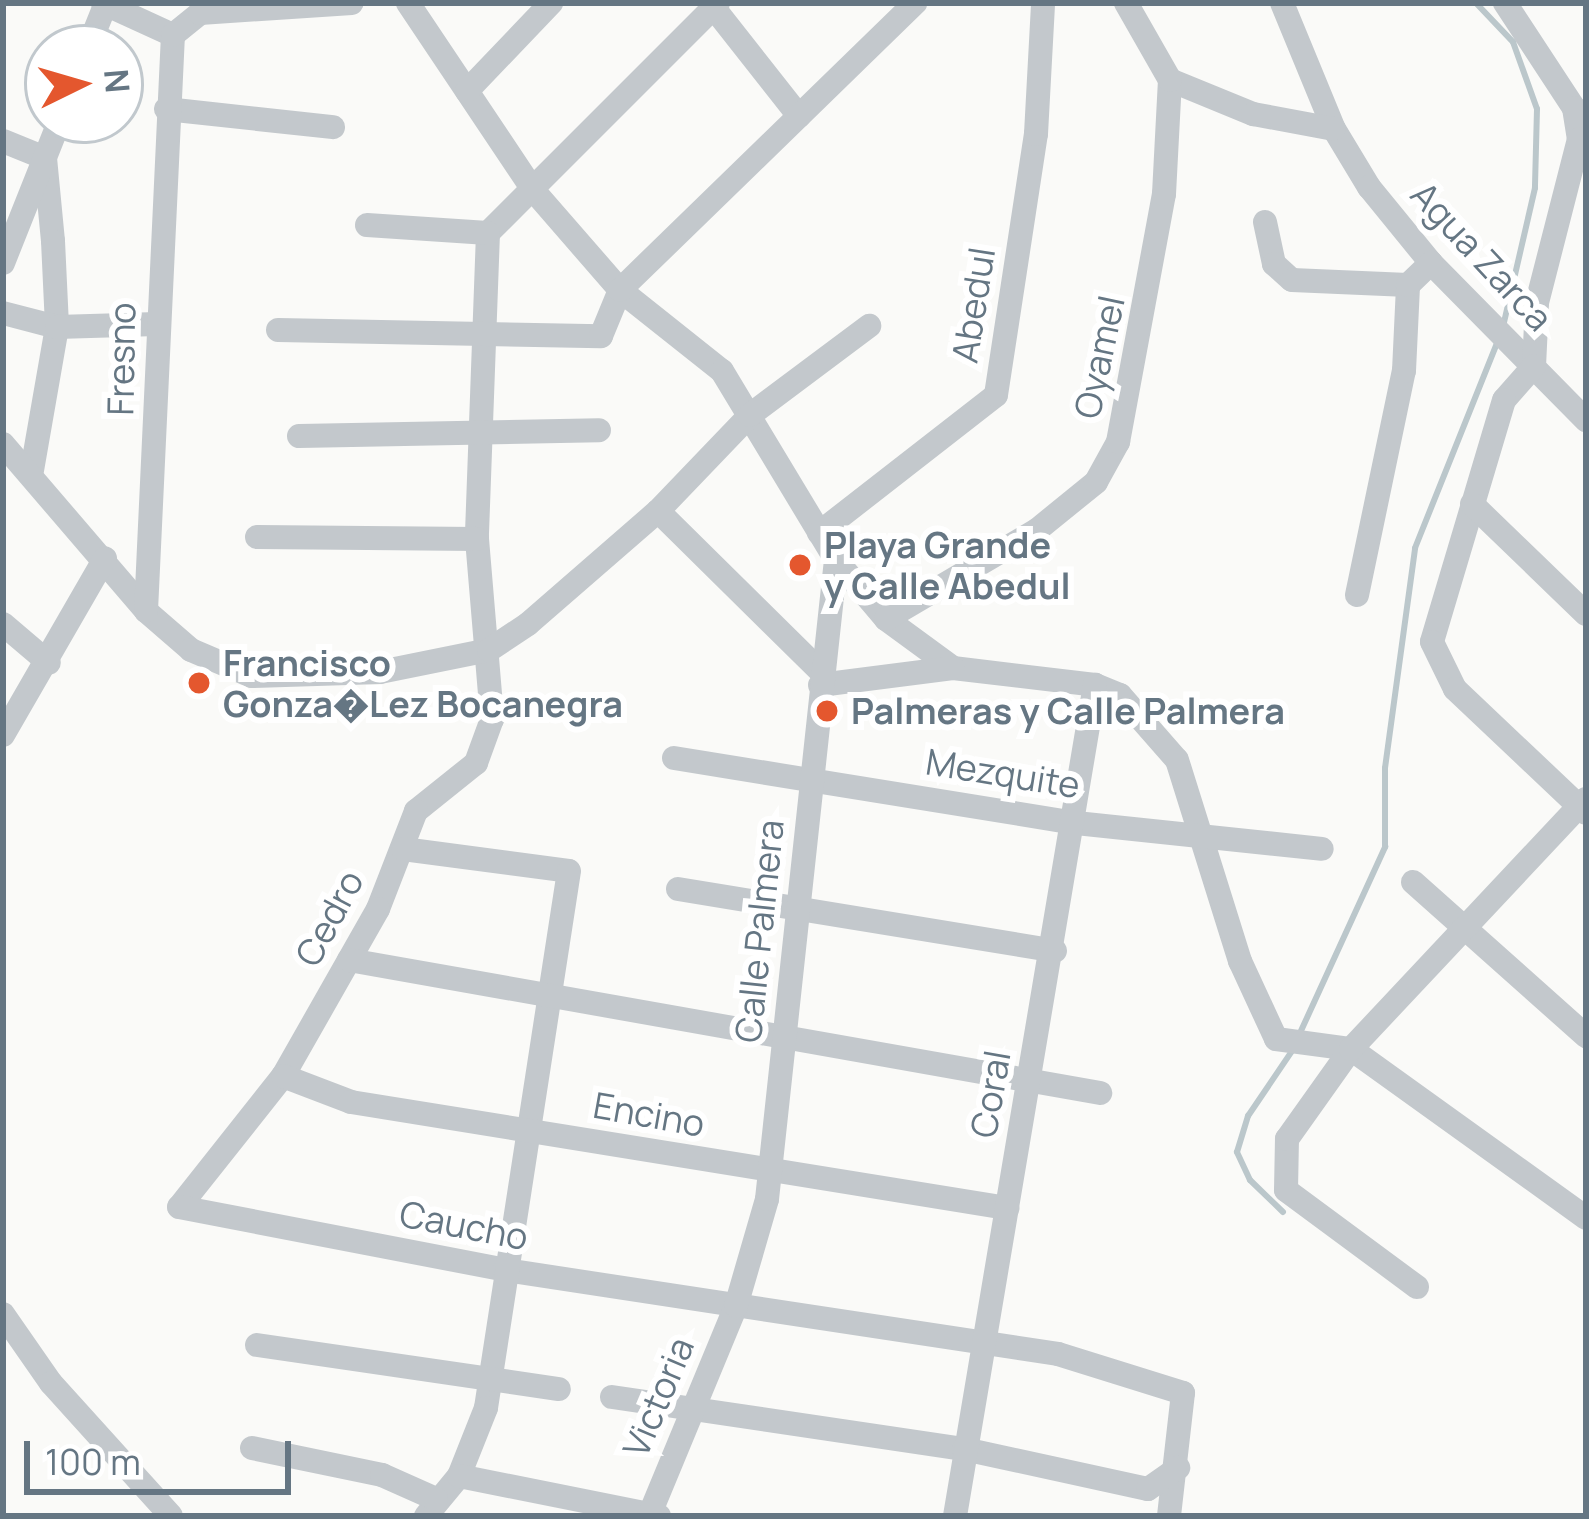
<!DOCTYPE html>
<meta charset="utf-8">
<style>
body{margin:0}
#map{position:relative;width:1589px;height:1519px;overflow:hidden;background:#fafaf8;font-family:Manrope,sans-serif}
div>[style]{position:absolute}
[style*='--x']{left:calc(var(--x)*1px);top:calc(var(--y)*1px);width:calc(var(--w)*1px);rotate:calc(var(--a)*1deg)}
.stream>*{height:6px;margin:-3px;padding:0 3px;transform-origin:3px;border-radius:3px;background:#bbc7cb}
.minor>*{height:24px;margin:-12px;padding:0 12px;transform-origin:12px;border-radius:12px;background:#c3c8cc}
.dots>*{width:33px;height:33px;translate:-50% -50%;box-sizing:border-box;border:6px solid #fff;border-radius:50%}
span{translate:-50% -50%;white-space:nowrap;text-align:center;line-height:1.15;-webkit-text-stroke:12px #fff;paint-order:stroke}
.street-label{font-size:36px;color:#657683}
.poi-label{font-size:36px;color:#657683;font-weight:700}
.left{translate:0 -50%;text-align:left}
.frame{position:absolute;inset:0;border:6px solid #657683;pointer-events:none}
.north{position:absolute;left:24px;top:24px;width:120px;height:120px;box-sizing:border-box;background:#fff;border:3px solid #c1c8cd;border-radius:50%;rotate:85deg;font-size:33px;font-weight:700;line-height:48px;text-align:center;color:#657683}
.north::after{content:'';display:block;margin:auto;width:42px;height:54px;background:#e4572e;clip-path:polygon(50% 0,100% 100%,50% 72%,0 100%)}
.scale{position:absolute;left:24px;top:1441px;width:267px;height:54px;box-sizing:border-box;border:6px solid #657683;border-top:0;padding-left:15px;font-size:36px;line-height:42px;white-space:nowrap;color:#657683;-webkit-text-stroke:9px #fff;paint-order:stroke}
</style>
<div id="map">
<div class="stream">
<i style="--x:1476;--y:3;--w:54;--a:46.5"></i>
<i style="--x:1513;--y:42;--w:71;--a:70.3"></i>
<i style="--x:1537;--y:109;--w:79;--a:91.5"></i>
<i style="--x:1535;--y:188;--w:143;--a:103"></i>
<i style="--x:1300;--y:1033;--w:205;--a:-65.4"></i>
<i style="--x:1385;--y:847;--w:79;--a:-90"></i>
<i style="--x:1385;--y:768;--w:222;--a:-82.2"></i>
<i style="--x:1415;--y:548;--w:224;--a:-68.2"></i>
<i style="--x:1283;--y:1212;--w:46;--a:-135.9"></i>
<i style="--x:1250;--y:1180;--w:31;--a:-115"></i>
<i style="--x:1237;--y:1152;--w:38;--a:-73"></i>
<i style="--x:1248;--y:1116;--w:78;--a:-55.9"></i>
</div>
<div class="minor">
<i style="--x:103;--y:3;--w:77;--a:24.6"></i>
<i style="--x:408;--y:3;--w:226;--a:56.2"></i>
<i style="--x:534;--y:191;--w:131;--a:49"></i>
<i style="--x:620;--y:290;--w:130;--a:38.5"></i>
<i style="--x:722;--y:371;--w:221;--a:58.9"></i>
<i style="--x:836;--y:560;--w:77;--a:49.7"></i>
<i style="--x:886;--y:619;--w:83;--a:36.2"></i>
<i style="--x:953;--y:668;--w:143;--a:6.8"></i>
<i style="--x:1095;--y:685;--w:27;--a:22"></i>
<i style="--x:1120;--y:695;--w:86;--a:48.8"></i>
<i style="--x:1177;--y:760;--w:211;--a:72.6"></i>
<i style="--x:1240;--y:961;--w:86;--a:65.2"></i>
<i style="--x:1276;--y:1039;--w:76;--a:7.6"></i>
<i style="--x:1351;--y:1049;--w:289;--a:35.7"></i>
<i style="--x:710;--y:3;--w:144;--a:51.8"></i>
<i style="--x:718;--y:3;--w:325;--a:135"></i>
<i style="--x:488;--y:233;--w:306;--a:92.1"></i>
<i style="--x:477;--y:539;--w:181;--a:85.2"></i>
<i style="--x:492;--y:719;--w:47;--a:110"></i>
<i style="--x:476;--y:763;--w:77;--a:141.3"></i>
<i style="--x:416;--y:811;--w:105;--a:111.2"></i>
<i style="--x:378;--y:909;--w:192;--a:119.6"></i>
<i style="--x:283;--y:1076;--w:167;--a:128.4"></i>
<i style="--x:179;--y:1207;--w:332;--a:10.9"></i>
<i style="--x:505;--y:1270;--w:559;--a:8.64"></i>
<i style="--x:1058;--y:1354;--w:131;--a:17.3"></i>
<i style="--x:1183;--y:1393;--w:124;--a:96.5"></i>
<i style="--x:1282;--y:3;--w:136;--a:67.6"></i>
<i style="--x:1334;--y:129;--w:68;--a:58.9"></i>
<i style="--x:1369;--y:187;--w:98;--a:50.8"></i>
<i style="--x:1431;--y:263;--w:221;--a:45.4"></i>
<i style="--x:1505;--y:3;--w:126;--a:56.7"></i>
<i style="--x:1574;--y:108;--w:31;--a:81"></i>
<i style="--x:1579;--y:139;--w:169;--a:104.4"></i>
<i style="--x:1537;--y:303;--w:63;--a:92.7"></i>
<i style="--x:88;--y:48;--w:48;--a:-68.2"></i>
<i style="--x:1170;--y:80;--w:90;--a:22.3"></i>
<i style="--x:1253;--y:114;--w:82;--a:10.5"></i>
<i style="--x:467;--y:91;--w:122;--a:-46.3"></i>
<i style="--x:166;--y:109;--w:168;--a:6.2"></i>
<i style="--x:3;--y:141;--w:45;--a:22"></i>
<i style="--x:45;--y:158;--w:83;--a:84.5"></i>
<i style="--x:53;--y:241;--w:86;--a:87.3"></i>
<i style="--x:57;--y:327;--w:145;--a:99.9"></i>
<i style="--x:1265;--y:222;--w:43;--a:77.9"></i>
<i style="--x:1274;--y:264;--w:24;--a:42"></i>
<i style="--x:1292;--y:280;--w:116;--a:2.5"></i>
<i style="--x:367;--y:225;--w:121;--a:3.8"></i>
<i style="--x:3;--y:263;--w:154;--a:-68.3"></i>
<i style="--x:3;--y:313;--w:56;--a:14.5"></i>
<i style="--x:57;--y:327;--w:100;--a:-1.7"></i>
<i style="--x:278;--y:330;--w:323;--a:1.1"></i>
<i style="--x:601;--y:336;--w:50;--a:-67.6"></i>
<i style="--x:620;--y:290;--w:412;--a:-44.2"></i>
<i style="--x:1534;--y:366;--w:45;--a:131.4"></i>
<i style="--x:1504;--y:400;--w:252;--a:106.6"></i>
<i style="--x:1432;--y:642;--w:52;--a:63.9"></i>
<i style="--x:1455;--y:689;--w:180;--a:43.4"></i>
<i style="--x:299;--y:436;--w:300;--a:-1.1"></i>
<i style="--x:3;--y:444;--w:220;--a:49.4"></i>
<i style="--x:146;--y:611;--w:60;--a:40.9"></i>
<i style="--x:191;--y:650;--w:66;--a:23.1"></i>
<i style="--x:252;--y:676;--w:128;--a:-1.8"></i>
<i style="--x:380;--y:672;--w:111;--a:-11.4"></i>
<i style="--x:489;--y:650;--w:47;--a:-33.7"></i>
<i style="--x:528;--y:624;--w:172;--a:-41"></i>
<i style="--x:658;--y:511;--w:133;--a:-46.2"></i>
<i style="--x:750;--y:415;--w:149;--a:-36.8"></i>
<i style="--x:1472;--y:504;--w:158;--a:44"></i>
<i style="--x:658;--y:511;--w:231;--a:44.6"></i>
<i style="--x:819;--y:533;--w:224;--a:-37.9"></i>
<i style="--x:996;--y:395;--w:264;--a:-81.3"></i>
<i style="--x:1036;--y:134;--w:131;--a:-86.9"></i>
<i style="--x:257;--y:537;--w:220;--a:0.5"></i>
<i style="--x:1357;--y:595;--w:229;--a:-78.2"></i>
<i style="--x:1404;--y:371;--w:86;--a:-87.3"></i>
<i style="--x:1408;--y:285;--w:32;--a:-44"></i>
<i style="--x:146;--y:611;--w:577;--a:-87.32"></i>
<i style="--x:173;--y:35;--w:35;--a:-39"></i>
<i style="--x:200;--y:13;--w:152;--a:-3.8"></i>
<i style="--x:886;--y:619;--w:175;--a:-30.5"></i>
<i style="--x:1037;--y:530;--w:76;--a:-39.1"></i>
<i style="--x:1096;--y:482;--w:46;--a:-61.2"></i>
<i style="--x:1118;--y:442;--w:252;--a:-79.5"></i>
<i style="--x:1164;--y:194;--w:114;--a:-87"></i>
<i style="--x:1170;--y:80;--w:89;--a:-119.7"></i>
<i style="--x:3;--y:624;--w:60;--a:40.3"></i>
<i style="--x:820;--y:685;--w:134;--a:-7.3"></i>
<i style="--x:3;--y:735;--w:204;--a:-60"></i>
<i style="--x:674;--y:758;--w:407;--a:9.2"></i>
<i style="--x:1076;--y:823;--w:247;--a:6"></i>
<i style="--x:403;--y:849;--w:167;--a:7.5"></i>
<i style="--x:569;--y:871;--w:543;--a:98.79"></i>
<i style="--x:486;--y:1408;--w:73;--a:111.7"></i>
<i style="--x:459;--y:1476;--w:52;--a:129.5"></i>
<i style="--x:1413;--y:882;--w:232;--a:41.7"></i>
<i style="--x:678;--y:889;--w:382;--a:9.3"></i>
<i style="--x:349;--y:960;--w:763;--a:10.04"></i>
<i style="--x:283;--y:1076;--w:73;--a:20.9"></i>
<i style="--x:351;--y:1102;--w:665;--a:9.18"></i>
<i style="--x:1417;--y:1287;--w:163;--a:-143.5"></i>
<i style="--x:1286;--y:1190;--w:51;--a:-88.9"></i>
<i style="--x:1287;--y:1139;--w:110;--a:-54.6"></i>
<i style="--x:1351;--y:1049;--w:343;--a:-46.8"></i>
<i style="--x:3;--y:1314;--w:84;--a:55.2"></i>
<i style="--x:51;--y:1383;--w:179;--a:47.9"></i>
<i style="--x:257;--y:1345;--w:305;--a:8.3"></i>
<i style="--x:612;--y:1397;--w:356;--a:8.4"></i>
<i style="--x:964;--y:1449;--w:188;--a:12.3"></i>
<i style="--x:1148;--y:1489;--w:37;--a:-35"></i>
<i style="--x:252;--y:1448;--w:133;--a:11.7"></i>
<i style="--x:382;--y:1475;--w:59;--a:24"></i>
<i style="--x:459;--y:1476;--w:204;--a:11.3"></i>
<i style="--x:649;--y:1516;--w:227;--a:-67.5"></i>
<i style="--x:736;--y:1306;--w:111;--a:-73.8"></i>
<i style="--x:767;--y:1199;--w:643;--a:-83.84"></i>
<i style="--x:955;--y:1516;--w:843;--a:-80.44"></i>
</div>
<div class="dots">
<i style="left:800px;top:565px;background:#e4572e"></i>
<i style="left:199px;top:683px;background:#e4572e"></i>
<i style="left:827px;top:711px;background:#e4572e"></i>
</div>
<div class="street-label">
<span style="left:1482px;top:256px;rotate:47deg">Agua Zarca</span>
<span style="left:973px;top:305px;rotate:-81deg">Abedul</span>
<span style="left:1099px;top:357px;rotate:-78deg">Oyamel</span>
<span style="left:121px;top:359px;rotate:-89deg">Fresno</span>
<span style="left:1003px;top:773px;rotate:9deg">Mezquite</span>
<span style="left:329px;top:918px;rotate:-62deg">Cedro</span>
<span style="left:759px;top:931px;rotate:-84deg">Calle Palmera</span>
<span style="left:990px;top:1094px;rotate:-80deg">Coral</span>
<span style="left:649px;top:1114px;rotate:10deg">Encino</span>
<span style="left:464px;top:1225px;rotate:11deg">Caucho</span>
<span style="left:658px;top:1397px;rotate:-67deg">Victoria</span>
</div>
<div class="poi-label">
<span class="left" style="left:824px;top:565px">Playa Grande<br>y Calle Abedul</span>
<span class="left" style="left:223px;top:683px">Francisco<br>Gonza�Lez Bocanegra</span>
<span class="left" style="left:851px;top:711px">Palmeras y Calle Palmera</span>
</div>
<div class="frame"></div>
<div class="north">N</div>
<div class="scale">100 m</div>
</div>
